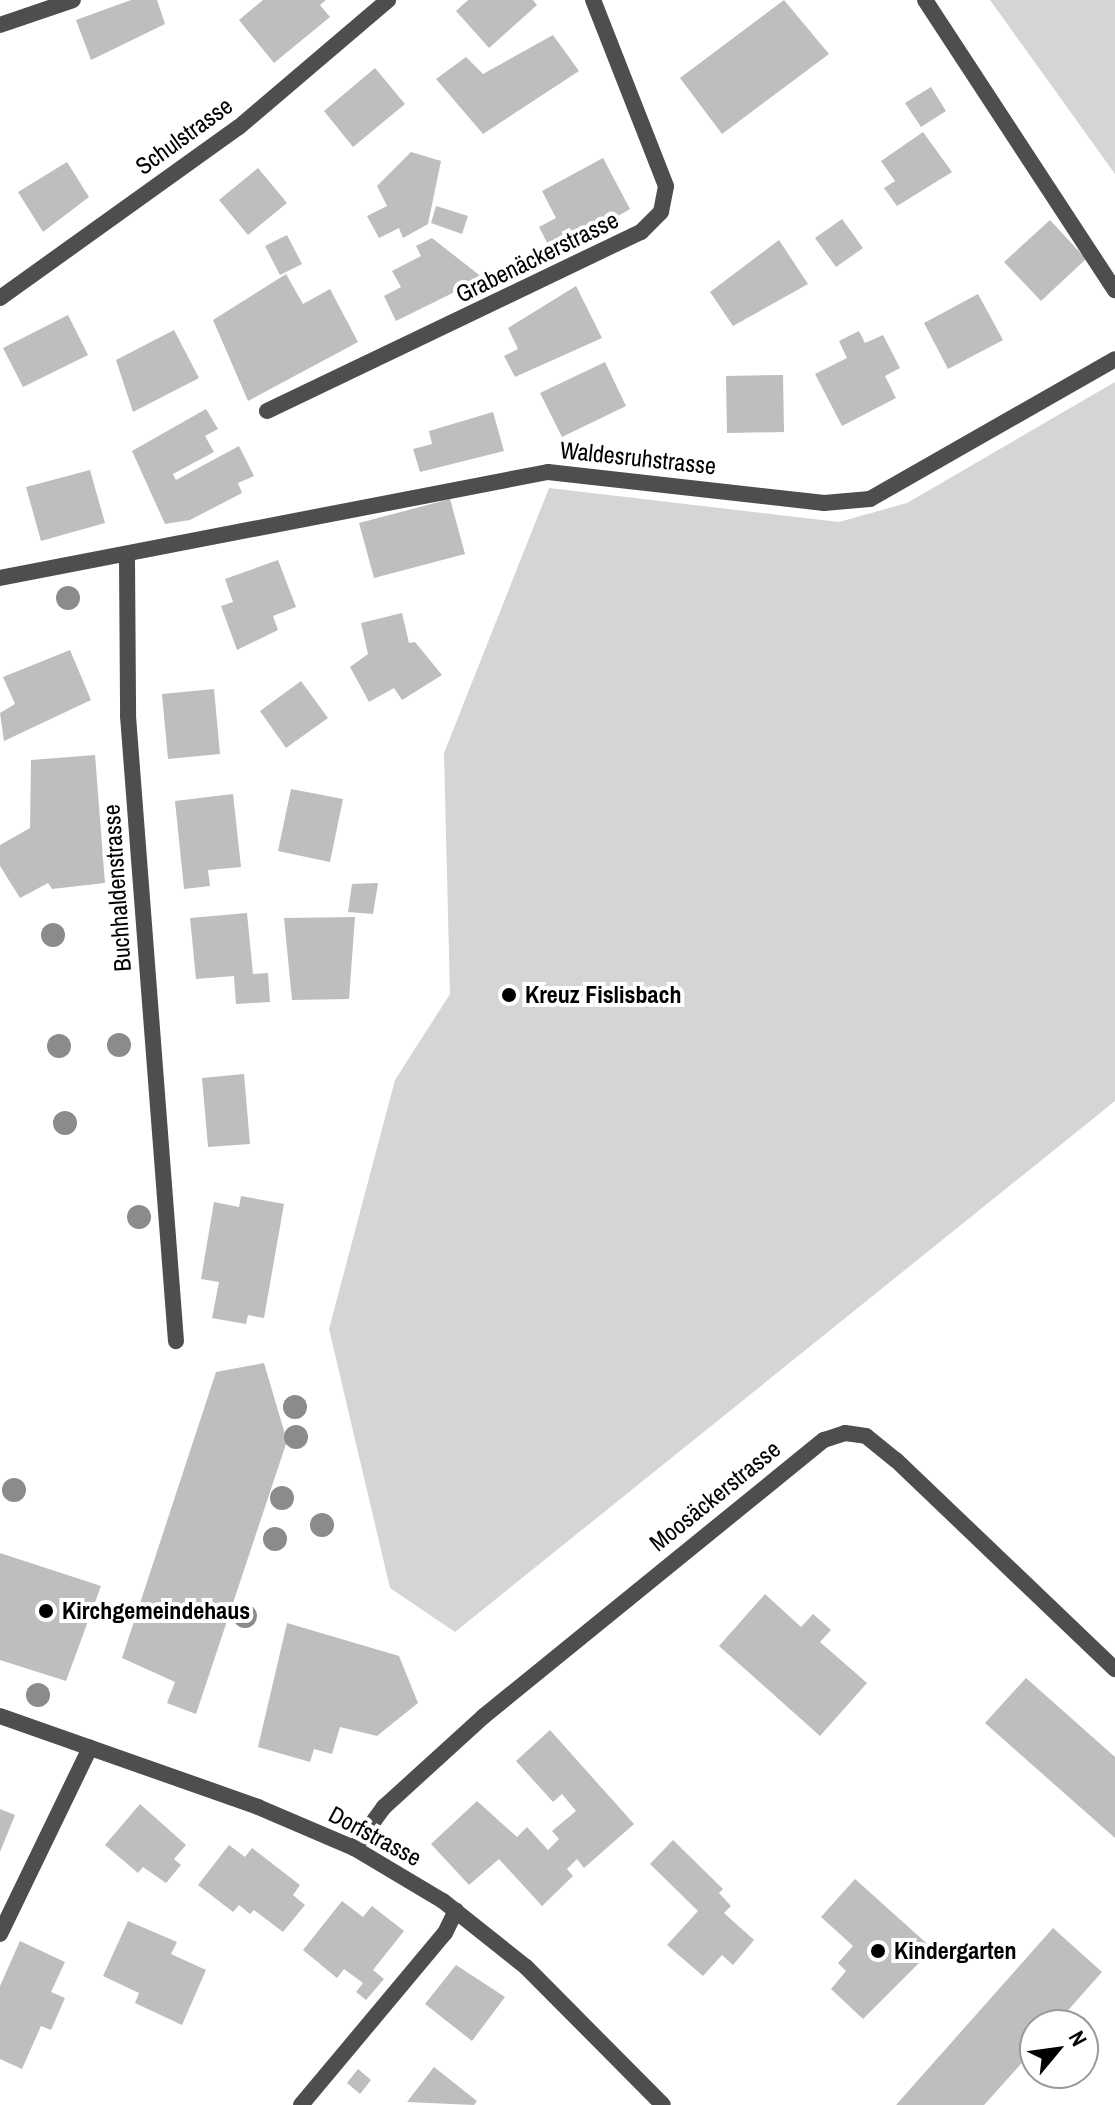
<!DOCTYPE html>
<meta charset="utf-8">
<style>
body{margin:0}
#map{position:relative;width:1115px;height:2105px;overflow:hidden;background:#fff;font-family:"Archivo Narrow",sans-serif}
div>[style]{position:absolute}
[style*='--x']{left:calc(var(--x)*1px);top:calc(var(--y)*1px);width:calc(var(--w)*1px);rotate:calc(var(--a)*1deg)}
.green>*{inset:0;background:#d5d5d5}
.building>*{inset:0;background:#bebebe}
.lane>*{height:16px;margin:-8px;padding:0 8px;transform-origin:8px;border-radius:8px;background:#4e4e4e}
.street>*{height:16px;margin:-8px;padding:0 8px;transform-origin:8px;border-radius:8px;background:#4e4e4e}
.trees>*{width:24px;height:24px;margin:-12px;border-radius:50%;background:#8b8b8b}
.dots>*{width:22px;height:22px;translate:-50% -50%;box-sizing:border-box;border:4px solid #fff;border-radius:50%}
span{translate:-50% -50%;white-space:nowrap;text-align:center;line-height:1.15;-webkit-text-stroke:8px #fff;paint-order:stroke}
.street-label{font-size:24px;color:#000}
.poi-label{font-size:24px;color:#000;font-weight:700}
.left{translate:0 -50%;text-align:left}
.north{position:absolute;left:1019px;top:2009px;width:80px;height:80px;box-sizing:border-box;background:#fff;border:2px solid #999;border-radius:50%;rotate:61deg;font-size:22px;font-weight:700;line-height:32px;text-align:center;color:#000}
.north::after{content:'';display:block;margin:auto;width:28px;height:36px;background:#000;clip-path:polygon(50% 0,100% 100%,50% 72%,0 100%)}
</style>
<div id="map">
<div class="green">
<i style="clip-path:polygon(990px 0,1115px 0,1115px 174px)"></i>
<i style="clip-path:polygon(1115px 382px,1115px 1101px,455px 1632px,390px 1588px,329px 1329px,395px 1080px,450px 994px,444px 753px,549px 488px,839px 522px,907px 503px)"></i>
</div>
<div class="building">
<i style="clip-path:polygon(131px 0,157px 0,165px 24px,91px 60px,76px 20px)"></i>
<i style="clip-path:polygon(263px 0,326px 0,320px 5px,330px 17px,274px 63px,239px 20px)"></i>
<i style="clip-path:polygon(468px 0,533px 0,537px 5px,489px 48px,456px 11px)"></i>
<i style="clip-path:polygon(784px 0,829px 54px,722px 134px,680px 78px)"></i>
<i style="clip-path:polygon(553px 35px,579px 71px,483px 134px,436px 79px,466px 57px,483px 74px)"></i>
<i style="clip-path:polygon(375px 68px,405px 104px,353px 147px,324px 111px)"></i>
<i style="clip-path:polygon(931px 87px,946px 111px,921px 127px,905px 103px)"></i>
<i style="clip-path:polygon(923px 132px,952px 172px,897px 206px,884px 188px,895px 181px,881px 161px)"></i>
<i style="clip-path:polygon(411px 152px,441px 161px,428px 224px,403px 238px,399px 228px,379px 238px,367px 216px,387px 206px,377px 186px)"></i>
<i style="clip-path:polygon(603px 158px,630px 209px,553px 254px,539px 227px,556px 218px,542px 191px)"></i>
<i style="clip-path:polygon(67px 162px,89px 197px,43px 232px,18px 192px)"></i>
<i style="clip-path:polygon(258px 168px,287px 203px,248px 235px,219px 200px)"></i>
<i style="clip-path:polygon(436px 206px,468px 216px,462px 234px,431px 223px)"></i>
<i style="clip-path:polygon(842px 219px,863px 248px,836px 267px,815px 238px)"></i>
<i style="clip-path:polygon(1050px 220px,1086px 259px,1041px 301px,1004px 262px)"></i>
<i style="clip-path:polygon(287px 235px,302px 264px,280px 275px,265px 246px)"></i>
<i style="clip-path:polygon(432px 238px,483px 278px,396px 321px,384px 296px,401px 287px,392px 271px,421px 256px,416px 246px)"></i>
<i style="clip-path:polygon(779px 240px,808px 284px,733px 326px,710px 292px)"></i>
<i style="clip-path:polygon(286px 274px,303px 304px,330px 289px,358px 342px,248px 401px,213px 320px)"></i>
<i style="clip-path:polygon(576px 286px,602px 338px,515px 377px,504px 356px,518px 349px,508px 328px)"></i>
<i style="clip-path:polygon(978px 294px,1003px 340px,948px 369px,924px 323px)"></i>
<i style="clip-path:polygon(68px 315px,88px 355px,23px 387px,3px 348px)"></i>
<i style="clip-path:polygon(174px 330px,199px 378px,133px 412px,116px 360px)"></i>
<i style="clip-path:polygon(859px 331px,865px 343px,883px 335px,900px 368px,885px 376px,896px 398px,842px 426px,815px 374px,847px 358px,839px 341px)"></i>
<i style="clip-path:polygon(605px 362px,626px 406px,562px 437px,540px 393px)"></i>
<i style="clip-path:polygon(783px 375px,784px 432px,727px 433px,726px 376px)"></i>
<i style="clip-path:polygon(206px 409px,218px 429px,205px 436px,214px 452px,173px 474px,176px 480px,239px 446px,254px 476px,238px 483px,242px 493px,190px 520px,165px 524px,132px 451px)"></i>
<i style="clip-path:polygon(493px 412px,504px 451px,420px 472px,413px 449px,432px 444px,429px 431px)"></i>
<i style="clip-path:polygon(90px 470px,105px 523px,41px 541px,26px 487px)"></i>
<i style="clip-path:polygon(450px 499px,465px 554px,374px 578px,359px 523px)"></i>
<i style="clip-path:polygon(278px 560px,296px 607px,273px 616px,278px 630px,237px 650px,221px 606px,233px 602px,225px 579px)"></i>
<i style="clip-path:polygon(402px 613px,409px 643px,415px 642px,442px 675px,402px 700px,394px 688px,369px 702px,350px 667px,368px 654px,361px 623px)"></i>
<i style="clip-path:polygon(70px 650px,91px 700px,4px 741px,0 713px,15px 704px,3px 677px)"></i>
<i style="clip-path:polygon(301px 681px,328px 718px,286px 748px,260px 711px)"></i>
<i style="clip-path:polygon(214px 689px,220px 754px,168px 759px,162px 694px)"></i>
<i style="clip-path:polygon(95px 755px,105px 883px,52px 889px,48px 883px,20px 898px,0 866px,0 845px,30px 828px,31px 760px)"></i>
<i style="clip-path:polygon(291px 789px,343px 799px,330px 862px,278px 851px)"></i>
<i style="clip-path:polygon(233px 794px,241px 867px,208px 870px,210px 886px,184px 889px,175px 801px)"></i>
<i style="clip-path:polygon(378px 883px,373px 914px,348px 912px,352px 884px)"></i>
<i style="clip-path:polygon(247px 913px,253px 974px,268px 973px,270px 1002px,236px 1004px,234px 976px,196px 979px,190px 918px)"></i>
<i style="clip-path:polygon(355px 917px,349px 999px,292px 1000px,284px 918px)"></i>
<i style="clip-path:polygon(244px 1074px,250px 1144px,208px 1147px,202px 1078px)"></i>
<i style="clip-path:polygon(241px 1196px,284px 1204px,264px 1318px,248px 1315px,246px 1324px,212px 1318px,219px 1282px,201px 1279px,214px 1202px,239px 1207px)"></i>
<i style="clip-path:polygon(264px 1363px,287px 1441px,196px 1714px,167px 1703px,175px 1682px,122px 1658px,216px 1372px)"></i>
<i style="clip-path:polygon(0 1553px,101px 1586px,66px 1681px,0 1660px)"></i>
<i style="clip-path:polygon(765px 1594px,801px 1627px,813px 1614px,831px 1630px,820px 1642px,867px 1683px,820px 1736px,719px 1646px)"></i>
<i style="clip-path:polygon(287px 1623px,399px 1656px,418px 1703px,377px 1736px,340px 1727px,332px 1754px,314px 1749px,310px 1762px,258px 1747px)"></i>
<i style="clip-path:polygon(1026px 1678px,1115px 1757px,1115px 1838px,985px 1723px)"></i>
<i style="clip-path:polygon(550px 1730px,634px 1824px,584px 1868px,577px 1859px,567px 1869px,573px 1876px,542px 1906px,499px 1859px,469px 1885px,431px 1844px,477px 1801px,517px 1837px,527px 1827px,548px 1850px,559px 1839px,552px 1831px,576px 1811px,562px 1794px,553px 1802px,516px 1761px)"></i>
<i style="clip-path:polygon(140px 1804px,186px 1845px,174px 1859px,181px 1865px,166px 1883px,143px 1867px,138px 1873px,105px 1845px)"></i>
<i style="clip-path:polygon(0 1809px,15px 1815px,0 1852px)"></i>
<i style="clip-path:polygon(673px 1840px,723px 1889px,719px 1893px,731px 1906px,724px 1913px,754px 1940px,733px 1965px,722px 1955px,703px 1976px,667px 1945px,698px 1911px,650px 1864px)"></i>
<i style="clip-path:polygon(229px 1845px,245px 1857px,252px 1848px,300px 1885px,293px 1895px,305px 1905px,283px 1932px,254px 1910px,250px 1914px,239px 1905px,233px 1912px,198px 1885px)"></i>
<i style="clip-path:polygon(855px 1879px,933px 1949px,863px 2019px,831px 1989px,846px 1971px,838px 1963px,853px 1946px,821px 1917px)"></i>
<i style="clip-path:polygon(342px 1901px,363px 1917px,372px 1906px,404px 1931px,373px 1970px,384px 1979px,366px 2000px,356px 1992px,363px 1983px,344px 1969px,337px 1978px,303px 1950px)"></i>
<i style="clip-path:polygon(128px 1921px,177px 1942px,171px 1954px,206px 1970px,182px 2025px,135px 2003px,139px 1993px,103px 1976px)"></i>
<i style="clip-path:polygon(1053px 1928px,1102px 1972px,1055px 2025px,1035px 2025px,1035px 2048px,1011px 2075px,984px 2105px,896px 2105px)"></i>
<i style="clip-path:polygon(20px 1941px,65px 1962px,51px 1992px,65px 1998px,51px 2030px,41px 2026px,22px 2069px,0 2059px,0 1986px)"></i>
<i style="clip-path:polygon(456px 1965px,505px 1997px,472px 2041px,425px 2004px)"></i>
<i style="clip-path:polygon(434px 2067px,477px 2101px,474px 2105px,407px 2102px)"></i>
<i style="clip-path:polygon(358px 2069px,371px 2080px,360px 2094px,347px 2083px)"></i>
</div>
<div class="lane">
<i style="--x:0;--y:25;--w:77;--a:-18.9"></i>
<i style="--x:301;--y:2105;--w:224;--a:-50.1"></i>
<i style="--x:445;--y:1933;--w:25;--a:-64"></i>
</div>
<div class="street">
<i style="--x:925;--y:0;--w:347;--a:56.8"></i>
<i style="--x:0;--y:298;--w:294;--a:-35.6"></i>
<i style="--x:239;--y:127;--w:196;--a:-40.4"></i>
<i style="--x:267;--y:411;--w:415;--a:-25.6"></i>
<i style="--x:641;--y:232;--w:28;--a:-45"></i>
<i style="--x:661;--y:212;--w:26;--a:-79"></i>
<i style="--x:666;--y:186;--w:200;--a:-111.4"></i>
<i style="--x:127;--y:559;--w:157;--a:89.6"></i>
<i style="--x:128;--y:716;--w:627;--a:85.61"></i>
<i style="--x:0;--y:578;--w:558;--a:-10.95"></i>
<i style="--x:548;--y:472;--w:278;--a:6.4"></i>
<i style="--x:824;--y:503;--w:46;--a:-5"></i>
<i style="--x:870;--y:499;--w:282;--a:-29.7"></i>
<i style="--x:0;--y:1716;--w:274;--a:19.4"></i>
<i style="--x:258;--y:1807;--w:104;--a:23.1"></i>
<i style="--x:354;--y:1848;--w:104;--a:30.8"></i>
<i style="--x:443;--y:1901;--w:106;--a:38.5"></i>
<i style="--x:526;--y:1967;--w:194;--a:45.2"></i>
<i style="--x:354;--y:1848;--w:51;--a:-53.8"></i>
<i style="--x:384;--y:1807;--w:135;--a:-42.3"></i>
<i style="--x:484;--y:1716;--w:438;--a:-39.1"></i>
<i style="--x:824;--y:1440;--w:22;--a:-18"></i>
<i style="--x:845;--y:1433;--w:21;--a:8"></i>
<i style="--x:866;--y:1436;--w:38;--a:39"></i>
<i style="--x:896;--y:1460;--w:303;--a:43.7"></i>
<i style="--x:0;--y:1934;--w:207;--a:-64.2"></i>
</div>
<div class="trees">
<i style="left:68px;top:598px"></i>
<i style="left:53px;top:935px"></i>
<i style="left:119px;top:1045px"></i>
<i style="left:59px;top:1046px"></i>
<i style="left:65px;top:1123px"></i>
<i style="left:139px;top:1217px"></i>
<i style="left:295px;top:1407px"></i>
<i style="left:296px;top:1437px"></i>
<i style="left:14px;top:1490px"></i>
<i style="left:282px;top:1498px"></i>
<i style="left:322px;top:1525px"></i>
<i style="left:275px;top:1539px"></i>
<i style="left:245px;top:1616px"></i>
<i style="left:38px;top:1695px"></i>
</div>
<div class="dots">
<i style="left:509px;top:995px;background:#000"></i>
<i style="left:46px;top:1611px;background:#000"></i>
<i style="left:878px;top:1951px;background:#000"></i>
</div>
<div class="street-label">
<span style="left:184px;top:136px;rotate:-36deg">Schulstrasse</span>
<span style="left:537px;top:257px;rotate:-26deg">Grabenäckerstrasse</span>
<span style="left:638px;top:458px;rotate:6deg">Waldesruhstrasse</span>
<span style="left:117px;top:888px;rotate:-94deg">Buchhaldenstrasse</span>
<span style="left:715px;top:1496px;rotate:-39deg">Moosäckerstrasse</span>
<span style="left:375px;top:1836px;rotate:28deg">Dorfstrasse</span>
</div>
<div class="poi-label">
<span class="left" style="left:525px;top:995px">Kreuz Fislisbach</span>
<span class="left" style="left:62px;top:1611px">Kirchgemeindehaus</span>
<span class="left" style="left:894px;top:1951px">Kindergarten</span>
</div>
<div class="north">N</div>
</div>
